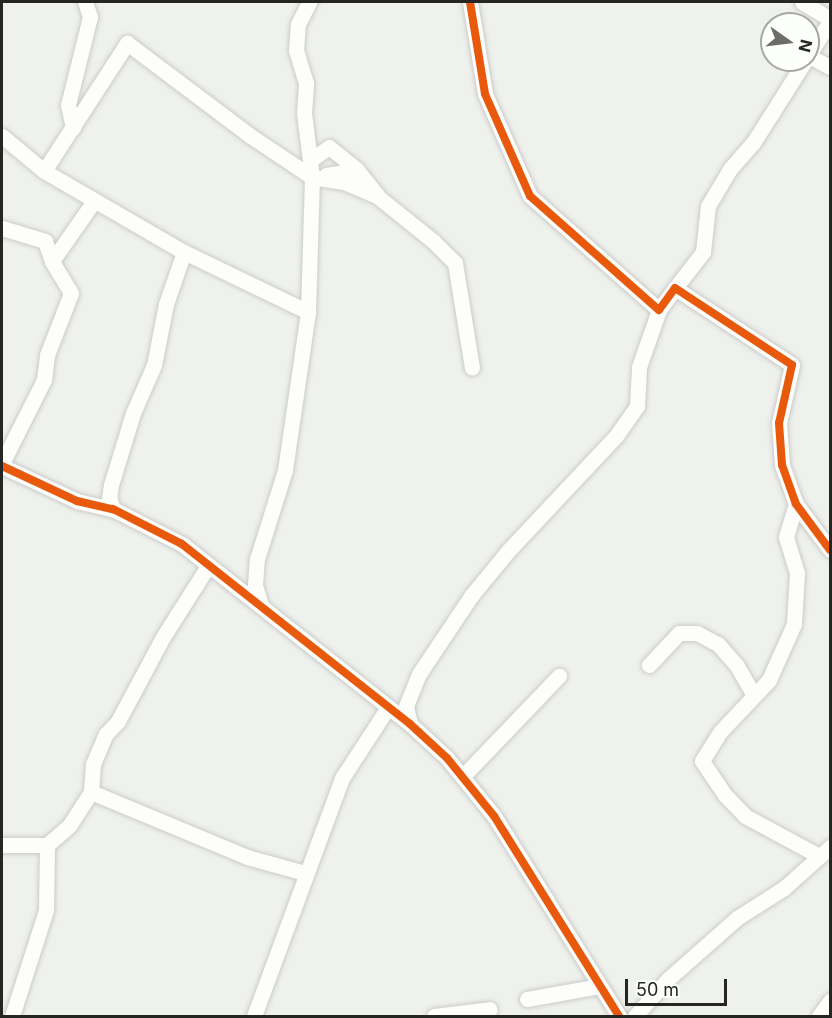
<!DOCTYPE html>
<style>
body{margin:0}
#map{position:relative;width:832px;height:1018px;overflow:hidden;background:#eff1ed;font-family:Inter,sans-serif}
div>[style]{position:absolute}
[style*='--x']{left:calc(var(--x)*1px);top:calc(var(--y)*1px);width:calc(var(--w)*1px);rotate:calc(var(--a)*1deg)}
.roads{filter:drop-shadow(0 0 2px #cbccca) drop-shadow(0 0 2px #cbccca)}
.minor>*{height:15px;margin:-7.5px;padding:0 7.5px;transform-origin:7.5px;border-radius:7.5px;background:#fdfdfc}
.cycleway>*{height:8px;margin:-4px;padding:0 4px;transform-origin:4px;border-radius:4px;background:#e8590c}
span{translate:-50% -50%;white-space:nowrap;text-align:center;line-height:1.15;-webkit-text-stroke:6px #fdfffc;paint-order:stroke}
.frame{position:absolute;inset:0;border:3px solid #252624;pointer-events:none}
.north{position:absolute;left:760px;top:12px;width:60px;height:60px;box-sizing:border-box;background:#fdfffc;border:2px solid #a7a8a6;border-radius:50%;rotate:104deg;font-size:16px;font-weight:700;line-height:24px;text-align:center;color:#252624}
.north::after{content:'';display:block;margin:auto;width:21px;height:27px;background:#6c6d6a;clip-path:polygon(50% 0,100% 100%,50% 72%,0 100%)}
.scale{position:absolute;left:625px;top:979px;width:102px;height:27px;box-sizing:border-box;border:3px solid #252624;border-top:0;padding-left:8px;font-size:18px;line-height:21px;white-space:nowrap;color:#252624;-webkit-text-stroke:4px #fdfffc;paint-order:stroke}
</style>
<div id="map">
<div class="roads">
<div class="minor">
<i style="--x:470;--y:2;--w:93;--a:80.7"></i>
<i style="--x:485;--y:94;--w:111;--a:66.2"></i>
<i style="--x:530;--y:196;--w:172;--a:41.5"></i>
<i style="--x:659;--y:310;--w:27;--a:-54"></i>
<i style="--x:675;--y:288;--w:140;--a:33.3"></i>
<i style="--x:792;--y:365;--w:59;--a:102.6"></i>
<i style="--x:779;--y:423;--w:42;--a:85.9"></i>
<i style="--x:782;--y:465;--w:41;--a:70.3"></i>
<i style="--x:796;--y:504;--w:57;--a:53.5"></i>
<i style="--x:802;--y:2;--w:33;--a:31"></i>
<i style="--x:811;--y:57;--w:21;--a:28"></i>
<i style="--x:73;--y:128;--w:24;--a:-102"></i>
<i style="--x:68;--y:105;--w:91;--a:-76"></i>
<i style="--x:90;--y:17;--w:16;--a:-108"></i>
<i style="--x:2;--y:136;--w:55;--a:39.8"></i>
<i style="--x:44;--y:171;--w:162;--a:30.1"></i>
<i style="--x:184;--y:252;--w:55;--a:109.1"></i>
<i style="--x:166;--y:304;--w:62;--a:101.1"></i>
<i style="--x:154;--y:365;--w:52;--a:113.6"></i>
<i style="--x:133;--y:413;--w:75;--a:107"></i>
<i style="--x:111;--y:485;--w:12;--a:99"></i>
<i style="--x:109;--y:497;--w:13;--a:72"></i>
<i style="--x:310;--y:160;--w:23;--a:-34"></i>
<i style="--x:329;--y:147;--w:36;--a:39"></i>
<i style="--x:44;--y:171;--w:153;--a:-57"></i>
<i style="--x:127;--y:43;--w:153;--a:37"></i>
<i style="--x:249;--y:135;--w:76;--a:33.7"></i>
<i style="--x:312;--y:177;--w:32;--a:9"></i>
<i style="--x:344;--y:182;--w:36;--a:23"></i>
<i style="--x:377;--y:196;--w:72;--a:38.8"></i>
<i style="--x:433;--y:241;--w:31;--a:45"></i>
<i style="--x:455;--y:263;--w:106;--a:80.8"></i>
<i style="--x:326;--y:175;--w:31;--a:-9"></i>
<i style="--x:357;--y:170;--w:32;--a:51"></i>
<i style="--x:2;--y:228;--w:45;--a:16.8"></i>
<i style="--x:45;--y:241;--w:21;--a:71"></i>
<i style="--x:184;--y:252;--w:138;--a:25.8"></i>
<i style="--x:675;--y:288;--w:46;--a:-52.1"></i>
<i style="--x:703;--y:252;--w:46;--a:-83.8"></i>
<i style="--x:708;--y:206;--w:43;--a:-59.3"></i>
<i style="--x:730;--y:169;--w:35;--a:-49"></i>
<i style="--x:753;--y:143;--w:144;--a:-57.7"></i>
<i style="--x:2;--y:463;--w:93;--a:-63.2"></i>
<i style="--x:44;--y:380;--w:25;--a:-83"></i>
<i style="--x:47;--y:355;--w:66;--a:-68.8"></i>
<i style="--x:71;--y:293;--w:37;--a:-121"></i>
<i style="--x:52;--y:261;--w:73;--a:-55"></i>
<i style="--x:2;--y:466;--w:83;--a:25"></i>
<i style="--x:77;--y:501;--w:37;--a:13"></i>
<i style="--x:113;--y:509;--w:77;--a:26.9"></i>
<i style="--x:182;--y:544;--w:290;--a:38.3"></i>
<i style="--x:410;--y:724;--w:50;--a:42.6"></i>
<i style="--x:447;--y:758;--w:75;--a:51"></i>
<i style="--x:494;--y:816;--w:236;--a:58"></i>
<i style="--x:796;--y:504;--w:34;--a:107"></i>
<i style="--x:786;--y:537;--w:38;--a:73"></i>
<i style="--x:797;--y:573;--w:51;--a:93.4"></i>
<i style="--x:794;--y:624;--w:61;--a:114.1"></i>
<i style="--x:769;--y:680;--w:71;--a:133.3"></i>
<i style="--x:720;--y:732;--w:34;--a:122"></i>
<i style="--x:702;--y:761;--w:40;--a:56"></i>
<i style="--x:724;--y:794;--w:30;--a:46"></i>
<i style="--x:745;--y:816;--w:84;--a:28.4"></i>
<i style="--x:261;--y:605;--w:21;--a:-107"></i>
<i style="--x:255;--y:585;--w:26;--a:-86"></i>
<i style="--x:257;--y:559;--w:93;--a:-72.5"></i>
<i style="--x:285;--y:470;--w:160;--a:-81.7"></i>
<i style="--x:308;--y:312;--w:135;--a:-88.3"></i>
<i style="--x:312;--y:177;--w:64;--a:-97.1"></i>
<i style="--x:304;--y:113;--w:30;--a:-86"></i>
<i style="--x:306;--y:83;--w:34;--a:-107"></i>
<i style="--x:296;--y:51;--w:27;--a:-86"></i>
<i style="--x:298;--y:24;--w:25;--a:-63"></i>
<i style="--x:649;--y:665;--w:44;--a:-46.8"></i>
<i style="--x:679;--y:633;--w:18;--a:0"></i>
<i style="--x:697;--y:633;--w:24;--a:28"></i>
<i style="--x:718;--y:644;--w:29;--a:49"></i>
<i style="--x:737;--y:666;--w:32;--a:60"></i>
<i style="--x:410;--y:724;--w:18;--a:-103"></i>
<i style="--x:406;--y:706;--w:35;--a:-68"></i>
<i style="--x:419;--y:674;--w:94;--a:-56.3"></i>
<i style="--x:471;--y:596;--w:57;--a:-50.7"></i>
<i style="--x:507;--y:552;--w:159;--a:-46.8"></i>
<i style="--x:616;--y:436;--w:37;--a:-55"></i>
<i style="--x:637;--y:406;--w:39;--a:-87"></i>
<i style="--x:639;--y:367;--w:60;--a:-70.7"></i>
<i style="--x:463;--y:776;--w:139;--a:-46.2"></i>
<i style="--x:91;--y:792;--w:169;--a:22.6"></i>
<i style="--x:247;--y:857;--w:60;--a:15.4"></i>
<i style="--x:2;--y:845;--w:45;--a:0"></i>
<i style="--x:527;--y:999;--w:73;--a:-10.2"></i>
<i style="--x:12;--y:1016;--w:111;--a:-72.2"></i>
<i style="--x:46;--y:910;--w:65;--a:-89.1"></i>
<i style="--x:47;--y:845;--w:29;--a:-41"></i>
<i style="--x:69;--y:826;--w:40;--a:-57.1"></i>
<i style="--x:91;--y:792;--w:28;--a:-86"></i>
<i style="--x:93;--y:764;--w:33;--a:-67"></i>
<i style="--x:106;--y:734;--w:18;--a:-47"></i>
<i style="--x:118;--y:721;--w:95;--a:-61.8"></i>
<i style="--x:163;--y:637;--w:84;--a:-57.6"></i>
<i style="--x:254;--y:1016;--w:254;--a:-69.7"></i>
<i style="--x:342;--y:778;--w:82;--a:-56.9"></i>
<i style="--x:434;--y:1016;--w:56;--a:-7.1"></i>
<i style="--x:635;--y:1016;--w:50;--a:-48.3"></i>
<i style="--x:668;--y:979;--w:92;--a:-41.5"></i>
<i style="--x:737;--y:918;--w:56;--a:-32.6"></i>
<i style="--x:784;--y:888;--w:62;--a:-41.7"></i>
<i style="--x:819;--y:1016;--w:19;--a:-54"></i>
</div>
</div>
<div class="cycleway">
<i style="--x:470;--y:2;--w:93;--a:80.7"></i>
<i style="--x:485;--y:94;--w:111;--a:66.2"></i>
<i style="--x:530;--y:196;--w:172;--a:41.5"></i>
<i style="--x:659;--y:310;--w:27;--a:-54"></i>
<i style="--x:675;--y:288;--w:140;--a:33.3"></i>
<i style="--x:792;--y:365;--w:59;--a:102.6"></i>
<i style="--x:779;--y:423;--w:42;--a:85.9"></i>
<i style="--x:782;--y:465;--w:41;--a:70.3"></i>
<i style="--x:796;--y:504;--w:57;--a:53.5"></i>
<i style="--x:2;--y:466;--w:83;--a:25"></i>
<i style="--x:77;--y:501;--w:37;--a:13"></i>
<i style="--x:113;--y:509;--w:77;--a:26.9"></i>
<i style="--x:182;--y:544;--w:290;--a:38.3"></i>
<i style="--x:410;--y:724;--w:50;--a:42.6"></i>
<i style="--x:447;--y:758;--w:75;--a:51"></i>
<i style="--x:494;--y:816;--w:236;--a:58"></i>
</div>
<div class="frame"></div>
<div class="north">N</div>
<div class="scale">50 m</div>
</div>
